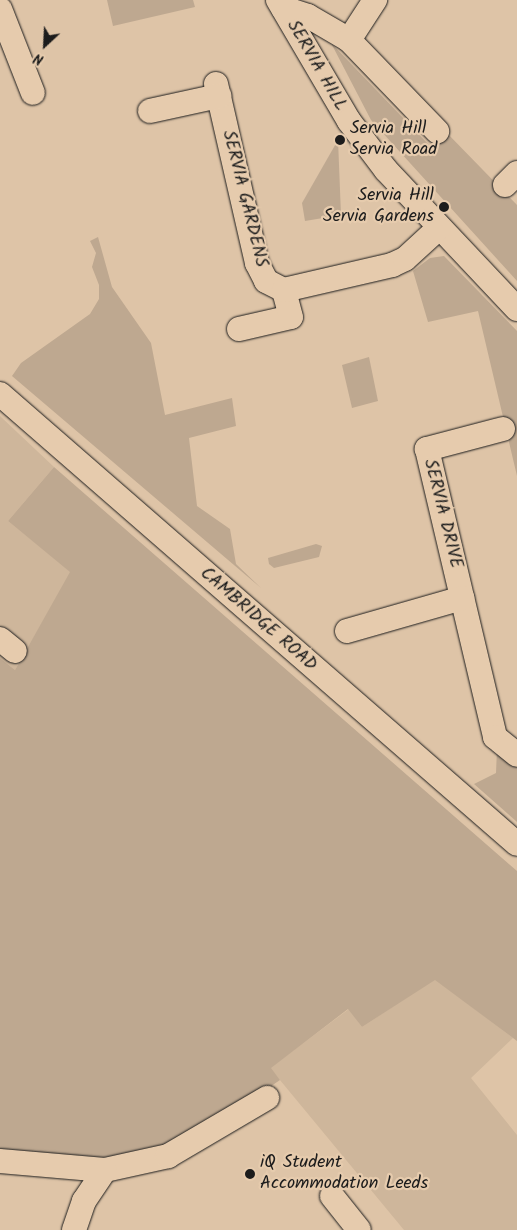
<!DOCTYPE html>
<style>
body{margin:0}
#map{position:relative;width:517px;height:1230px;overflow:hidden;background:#dec4a7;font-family:Kalam,sans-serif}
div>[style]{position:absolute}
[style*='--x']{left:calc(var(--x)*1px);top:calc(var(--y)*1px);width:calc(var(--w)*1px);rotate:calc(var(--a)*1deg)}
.built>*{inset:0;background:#ceb69b}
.green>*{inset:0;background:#bea890}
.roads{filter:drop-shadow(0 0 1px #1c1c1c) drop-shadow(0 0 1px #1c1c1c)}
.minor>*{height:24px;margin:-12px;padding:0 12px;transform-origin:12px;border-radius:12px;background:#e6cbad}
.dots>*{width:14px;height:14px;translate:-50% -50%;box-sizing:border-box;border:2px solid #e6cbad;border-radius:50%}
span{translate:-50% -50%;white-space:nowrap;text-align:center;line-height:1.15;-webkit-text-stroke:4.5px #e6cbad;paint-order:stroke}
.street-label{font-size:18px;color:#1c1c1c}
.poi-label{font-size:18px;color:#1c1c1c}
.left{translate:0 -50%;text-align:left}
.right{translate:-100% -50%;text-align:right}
.north{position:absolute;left:20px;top:20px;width:50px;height:50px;-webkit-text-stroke:4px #e6cbad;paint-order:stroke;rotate:205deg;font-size:14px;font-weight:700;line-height:20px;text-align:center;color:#1c1c1c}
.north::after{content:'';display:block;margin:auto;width:18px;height:22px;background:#1c1c1c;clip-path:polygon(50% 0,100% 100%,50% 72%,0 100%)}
</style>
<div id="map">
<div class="built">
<i style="clip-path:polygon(0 416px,54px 467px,8px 521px,71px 572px,15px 670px,0 658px)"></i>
<i style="clip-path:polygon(435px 979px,513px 1038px,471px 1078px,517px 1135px,517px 1230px,404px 1230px,270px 1068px,349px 1009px,362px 1027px)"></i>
</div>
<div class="green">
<i style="clip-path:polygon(107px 0,193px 0,195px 7px,113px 26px)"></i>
<i style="clip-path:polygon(331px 43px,429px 145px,445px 131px,517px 205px,517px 281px,371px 120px)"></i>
<i style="clip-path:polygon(338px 140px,341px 215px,305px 221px,302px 203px)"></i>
<i style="clip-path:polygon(98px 237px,112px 287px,151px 343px,165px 415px,232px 398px,236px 426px,189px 438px,197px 506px,230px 529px,236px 564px,261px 588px,12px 376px,21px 363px,90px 314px,99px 299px,99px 285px,92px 267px,96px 253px,90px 241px)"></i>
<i style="clip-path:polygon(444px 256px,517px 331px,517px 476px,478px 311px,428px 322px,413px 271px,430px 258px)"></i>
<i style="clip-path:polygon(369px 357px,378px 401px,352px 408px,342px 365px)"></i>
<i style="clip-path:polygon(54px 467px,517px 871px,517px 1041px,435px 980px,362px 1027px,348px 1009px,271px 1068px,280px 1080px,214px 1125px,168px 1149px,89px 1166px,0 1153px,0 658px,15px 670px,70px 572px,8px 521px)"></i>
<i style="clip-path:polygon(316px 544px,322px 546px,319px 557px,274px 568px,269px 564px,268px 558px)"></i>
<i style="clip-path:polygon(497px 748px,517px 763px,517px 822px,474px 784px,496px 773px)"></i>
</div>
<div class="roads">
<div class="minor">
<i style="--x:278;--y:0;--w:140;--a:59.6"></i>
<i style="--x:349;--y:121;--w:61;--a:52.9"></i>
<i style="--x:386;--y:170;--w:191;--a:46.7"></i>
<i style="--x:283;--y:8;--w:26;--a:18"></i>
<i style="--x:308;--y:16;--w:48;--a:30.3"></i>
<i style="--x:349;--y:40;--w:127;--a:46"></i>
<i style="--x:0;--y:9;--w:90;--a:68.6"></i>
<i style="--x:349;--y:40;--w:48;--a:-57"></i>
<i style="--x:216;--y:84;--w:184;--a:77.1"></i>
<i style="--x:257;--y:263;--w:20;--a:63"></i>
<i style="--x:266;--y:281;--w:20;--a:27"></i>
<i style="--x:150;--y:111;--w:71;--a:-12.3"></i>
<i style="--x:505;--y:185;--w:17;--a:-45"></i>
<i style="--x:239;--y:329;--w:53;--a:-13"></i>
<i style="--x:291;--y:317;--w:28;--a:-105"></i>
<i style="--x:284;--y:290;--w:111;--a:-13"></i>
<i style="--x:392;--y:265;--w:14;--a:-25"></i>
<i style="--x:405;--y:259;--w:46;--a:-42.4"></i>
<i style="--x:0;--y:394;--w:685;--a:41.04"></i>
<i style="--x:503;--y:429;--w:79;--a:165.3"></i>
<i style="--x:427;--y:449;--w:296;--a:76.7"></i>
<i style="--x:495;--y:737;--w:28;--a:39"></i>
<i style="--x:347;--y:631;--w:120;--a:-16"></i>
<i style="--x:0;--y:639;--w:19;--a:39"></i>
<i style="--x:0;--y:1161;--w:105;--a:4.9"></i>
<i style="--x:105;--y:1170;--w:65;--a:-12.5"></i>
<i style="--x:168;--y:1156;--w:115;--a:-30.4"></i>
<i style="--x:332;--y:1196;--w:43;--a:51.5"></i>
<i style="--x:74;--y:1230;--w:31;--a:-71"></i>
<i style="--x:84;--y:1201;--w:37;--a:-56"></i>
</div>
</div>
<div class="dots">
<i style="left:340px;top:140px;background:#1c1c1c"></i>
<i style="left:444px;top:207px;background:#1c1c1c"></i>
<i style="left:250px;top:1174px;background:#1c1c1c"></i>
</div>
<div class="street-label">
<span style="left:316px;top:66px;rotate:60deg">SERVIA HILL</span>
<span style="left:244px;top:199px;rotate:76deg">SERVIA GARDENS</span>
<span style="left:442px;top:514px;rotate:76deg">SERVIA DRIVE</span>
<span style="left:258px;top:620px;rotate:41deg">CAMBRIDGE ROAD</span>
</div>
<div class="poi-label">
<span class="left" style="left:350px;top:140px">Servia Hill<br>Servia Road</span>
<span class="right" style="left:434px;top:207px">Servia Hill<br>Servia Gardens</span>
<span class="left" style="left:260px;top:1174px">iQ Student<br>Accommodation Leeds</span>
</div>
<div class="north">N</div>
</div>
